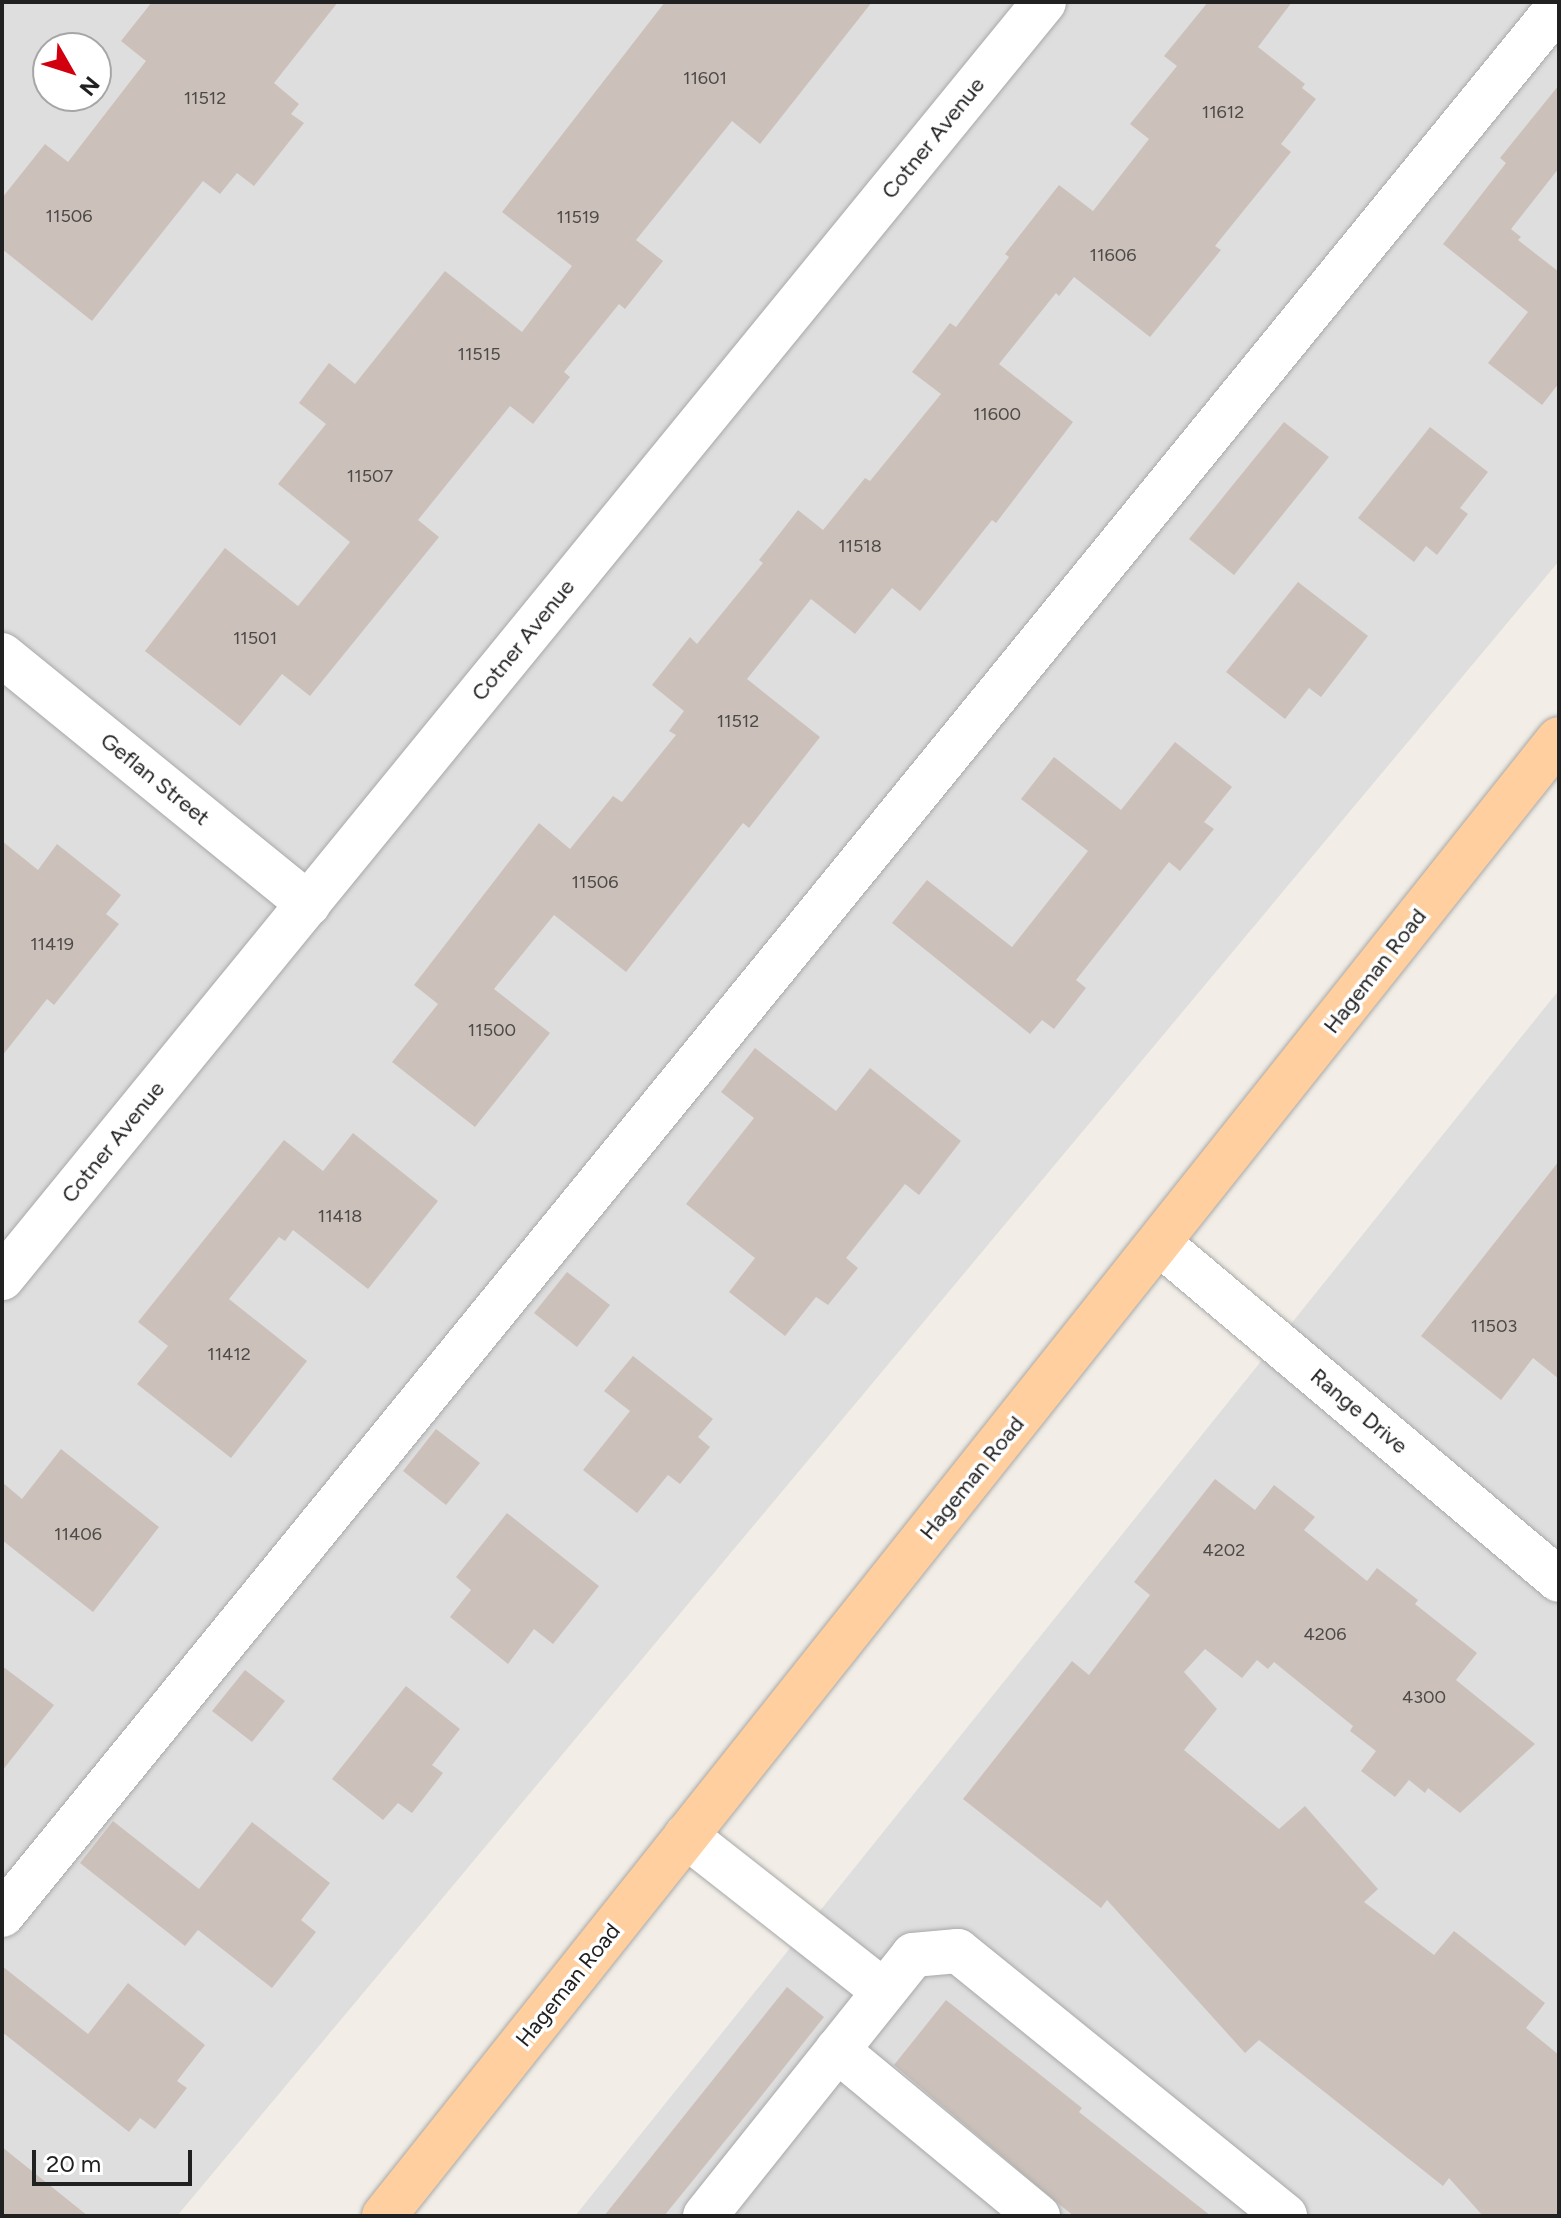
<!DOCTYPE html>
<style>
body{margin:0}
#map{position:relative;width:1561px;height:2218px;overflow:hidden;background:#f2eee7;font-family:Figtree,sans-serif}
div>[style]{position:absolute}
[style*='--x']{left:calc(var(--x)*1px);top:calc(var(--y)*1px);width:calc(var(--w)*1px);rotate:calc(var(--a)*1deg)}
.residential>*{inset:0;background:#dfdede}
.building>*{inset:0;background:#cbc0ba}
.roads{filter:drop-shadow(0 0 2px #a8a8a8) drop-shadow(0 0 2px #a8a8a8)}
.minor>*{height:44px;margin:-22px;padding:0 22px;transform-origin:22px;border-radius:22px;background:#fff}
.major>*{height:44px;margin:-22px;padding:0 22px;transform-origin:22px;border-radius:22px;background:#ffcf9f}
span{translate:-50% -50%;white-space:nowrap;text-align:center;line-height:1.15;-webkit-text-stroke:7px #fff;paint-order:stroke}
.number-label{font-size:18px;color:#4c4947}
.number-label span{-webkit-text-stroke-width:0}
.street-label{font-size:22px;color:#212121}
.frame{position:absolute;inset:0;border:4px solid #212121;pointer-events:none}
.north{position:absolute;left:32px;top:32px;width:80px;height:80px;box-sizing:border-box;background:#fff;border:2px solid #a6a6a6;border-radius:50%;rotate:129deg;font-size:22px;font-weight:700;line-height:32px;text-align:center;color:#212121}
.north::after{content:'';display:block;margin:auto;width:28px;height:36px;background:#d2000e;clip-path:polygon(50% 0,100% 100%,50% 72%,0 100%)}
.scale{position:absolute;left:32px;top:2150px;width:160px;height:36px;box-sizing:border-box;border:4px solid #212121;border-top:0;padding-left:10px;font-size:24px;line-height:28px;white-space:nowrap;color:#212121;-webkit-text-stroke:6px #fff;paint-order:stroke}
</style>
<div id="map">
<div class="residential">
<i style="clip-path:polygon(evenodd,2px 2px,1559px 2px,1559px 561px,177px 2216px,2px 2216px,2px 2px,48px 48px,96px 48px,96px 96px,48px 96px,48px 48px)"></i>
<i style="clip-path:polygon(1559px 990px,1559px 2216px,575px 2216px)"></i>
</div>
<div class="building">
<i style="clip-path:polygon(152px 2px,338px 2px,274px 83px,299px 104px,291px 114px,304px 123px,254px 186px,237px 173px,220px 194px,203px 181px,92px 321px,2px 249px,2px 198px,45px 144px,68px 162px,146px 61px,121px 41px)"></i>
<i style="clip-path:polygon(665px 2px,872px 2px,760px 144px,732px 121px,636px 240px,663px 261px,625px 309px,619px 304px,564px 372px,570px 377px,533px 424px,510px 406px,418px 520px,439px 537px,310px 696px,282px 674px,240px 726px,145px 651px,225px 548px,298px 606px,350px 542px,278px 484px,326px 424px,299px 403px,329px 363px,355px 384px,445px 271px,522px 332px,572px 266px,502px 212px)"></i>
<i style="clip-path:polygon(1208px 2px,1292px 2px,1258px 47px,1305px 84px,1302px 88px,1316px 99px,1281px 144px,1291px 152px,1215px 246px,1221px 250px,1150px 337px,1074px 277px,1059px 296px,1056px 293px,999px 364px,1073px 422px,996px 523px,992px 520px,920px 611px,892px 588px,855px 634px,811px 599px,747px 679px,820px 737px,749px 828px,743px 823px,626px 972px,554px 915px,494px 989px,550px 1033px,475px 1127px,392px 1062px,438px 1004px,414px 985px,539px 823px,570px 849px,613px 796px,622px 802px,676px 735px,669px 731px,684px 711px,652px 685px,690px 637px,697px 644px,763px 563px,759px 560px,798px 510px,823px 530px,865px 478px,870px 481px,941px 394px,912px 372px,950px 323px,956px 327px,1009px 257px,1005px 254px,1059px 185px,1093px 211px,1149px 139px,1130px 124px,1177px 66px,1164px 56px)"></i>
<i style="clip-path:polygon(1559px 85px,1559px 168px,1511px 229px,1521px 237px,1518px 240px,1559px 272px,1559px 383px,1542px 405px,1488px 363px,1528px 312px,1443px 244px,1506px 163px,1500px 158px)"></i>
<i style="clip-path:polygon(1284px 422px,1329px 457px,1234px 575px,1189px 539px)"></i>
<i style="clip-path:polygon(1430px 427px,1488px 472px,1460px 508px,1468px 514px,1437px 555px,1426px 546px,1414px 562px,1358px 518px)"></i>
<i style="clip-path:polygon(1298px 582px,1368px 636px,1321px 697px,1309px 688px,1285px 719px,1226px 672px)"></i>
<i style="clip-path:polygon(1175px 742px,1232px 787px,1204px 822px,1214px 829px,1180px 871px,1169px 862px,1076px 980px,1086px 988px,1054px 1029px,1042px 1020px,1030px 1034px,892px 923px,927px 880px,1012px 947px,1088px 851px,1021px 799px,1054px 757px,1121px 810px)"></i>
<i style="clip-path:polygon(2px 841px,38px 870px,57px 844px,121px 895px,106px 914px,119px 924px,54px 1005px,47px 999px,2px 1056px)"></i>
<i style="clip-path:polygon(755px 1048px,836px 1111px,870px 1068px,961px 1141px,919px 1195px,905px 1184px,846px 1258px,858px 1268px,828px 1305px,816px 1297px,785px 1336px,729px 1292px,755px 1258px,686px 1204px,754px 1118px,721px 1092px)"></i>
<i style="clip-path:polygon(353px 1133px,438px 1201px,368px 1289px,293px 1230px,285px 1241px,279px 1237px,229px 1299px,307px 1361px,231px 1458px,137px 1384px,168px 1346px,138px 1322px,284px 1140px,323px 1171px)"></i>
<i style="clip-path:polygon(1559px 1161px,1559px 1379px,1533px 1358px,1501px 1400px,1421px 1336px)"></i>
<i style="clip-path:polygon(567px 1272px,610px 1305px,577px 1347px,534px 1313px)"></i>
<i style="clip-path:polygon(633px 1356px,713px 1419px,698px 1437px,710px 1447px,680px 1484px,668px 1475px,637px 1513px,583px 1470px,630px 1411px,604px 1391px)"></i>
<i style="clip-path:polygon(436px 1429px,480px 1463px,446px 1505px,403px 1471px)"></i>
<i style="clip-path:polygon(61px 1449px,159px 1527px,93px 1612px,2px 1540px,2px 1482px,22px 1499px)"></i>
<i style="clip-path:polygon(1215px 1479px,1255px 1510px,1274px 1485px,1315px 1517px,1304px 1530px,1367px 1581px,1377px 1568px,1418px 1600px,1415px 1604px,1477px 1653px,1456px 1680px,1535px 1744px,1460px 1813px,1428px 1788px,1425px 1793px,1409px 1780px,1395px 1797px,1361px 1771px,1376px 1751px,1350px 1731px,1353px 1726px,1274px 1662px,1268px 1669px,1257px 1660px,1242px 1678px,1205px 1649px,1184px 1672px,1217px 1709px,1184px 1750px,1279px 1829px,1305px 1806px,1378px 1889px,1364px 1902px,1434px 1955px,1454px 1931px,1545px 2003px,1526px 2028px,1559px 2055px,1559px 2216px,1483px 2216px,1449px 2178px,1443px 2186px,1259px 2040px,1245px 2053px,1107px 1900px,1101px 1908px,963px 1799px,1072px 1661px,1089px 1675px,1150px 1595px,1134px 1582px)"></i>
<i style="clip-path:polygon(507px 1513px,599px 1586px,553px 1644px,534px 1629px,508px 1664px,450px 1617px,471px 1590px,456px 1577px)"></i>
<i style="clip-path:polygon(2px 1666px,54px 1705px,2px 1771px)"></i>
<i style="clip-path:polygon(245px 1670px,285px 1701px,252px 1742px,212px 1711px)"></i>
<i style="clip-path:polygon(406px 1686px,460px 1729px,432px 1765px,443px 1773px,412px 1813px,398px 1803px,383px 1820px,332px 1779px)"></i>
<i style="clip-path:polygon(113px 1821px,199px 1889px,252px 1822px,330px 1883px,301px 1920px,316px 1932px,272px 1988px,198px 1930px,185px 1946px,80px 1863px)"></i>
<i style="clip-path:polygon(2px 1966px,88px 2034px,128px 1983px,205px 2045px,177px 2081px,187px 2088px,155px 2129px,140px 2118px,129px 2132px,2px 2032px)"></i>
<i style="clip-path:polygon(787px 1987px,824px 2017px,755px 2104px,664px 2216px,604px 2216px)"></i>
<i style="clip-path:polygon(946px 2000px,1082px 2108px,1079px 2112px,1211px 2216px,1074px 2216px,1060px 2205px,894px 2065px)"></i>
<i style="clip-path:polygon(2px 2147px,88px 2216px,2px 2216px)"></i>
</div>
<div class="roads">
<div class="minor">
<i style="--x:2;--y:655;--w:395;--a:39.1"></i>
<i style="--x:1159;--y:1243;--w:523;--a:40.11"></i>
<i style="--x:2;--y:1278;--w:1647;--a:-50.76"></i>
<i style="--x:686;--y:1836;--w:251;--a:38.1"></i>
<i style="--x:2;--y:1915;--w:2463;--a:-50.8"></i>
<i style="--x:837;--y:2050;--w:261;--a:39.6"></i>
<i style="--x:705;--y:2216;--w:334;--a:-51.4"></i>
<i style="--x:913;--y:1955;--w:45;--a:-5.1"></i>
<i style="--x:958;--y:1951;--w:421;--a:39"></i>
</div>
<div class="major">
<i style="--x:384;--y:2216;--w:1887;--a:-51.5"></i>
</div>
</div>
<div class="number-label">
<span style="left:705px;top:78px">11601</span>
<span style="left:205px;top:98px">11512</span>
<span style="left:1223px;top:112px">11612</span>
<span style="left:69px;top:216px">11506</span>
<span style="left:578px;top:217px">11519</span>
<span style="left:1113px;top:255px">11606</span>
<span style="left:479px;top:354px">11515</span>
<span style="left:997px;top:414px">11600</span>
<span style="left:370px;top:476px">11507</span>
<span style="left:860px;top:546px">11518</span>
<span style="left:255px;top:638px">11501</span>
<span style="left:738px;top:721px">11512</span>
<span style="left:595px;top:882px">11506</span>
<span style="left:52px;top:944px">11419</span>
<span style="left:492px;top:1030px">11500</span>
<span style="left:340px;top:1216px">11418</span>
<span style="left:1494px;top:1326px">11503</span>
<span style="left:229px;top:1354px">11412</span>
<span style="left:78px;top:1534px">11406</span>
<span style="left:1224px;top:1550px">4202</span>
<span style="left:1325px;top:1634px">4206</span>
<span style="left:1424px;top:1697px">4300</span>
</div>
<div class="street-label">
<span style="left:933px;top:138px;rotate:-51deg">Cotner Avenue</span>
<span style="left:523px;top:640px;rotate:-51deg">Cotner Avenue</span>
<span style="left:155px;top:779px;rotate:39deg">Geflan Street</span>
<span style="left:1375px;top:971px;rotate:-52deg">Hageman Road</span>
<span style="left:113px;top:1142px;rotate:-51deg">Cotner Avenue</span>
<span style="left:1359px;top:1411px;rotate:40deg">Range Drive</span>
<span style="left:972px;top:1478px;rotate:-51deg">Hageman Road</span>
<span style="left:568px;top:1985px;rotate:-51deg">Hageman Road</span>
</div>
<div class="frame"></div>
<div class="north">N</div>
<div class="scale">20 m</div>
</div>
